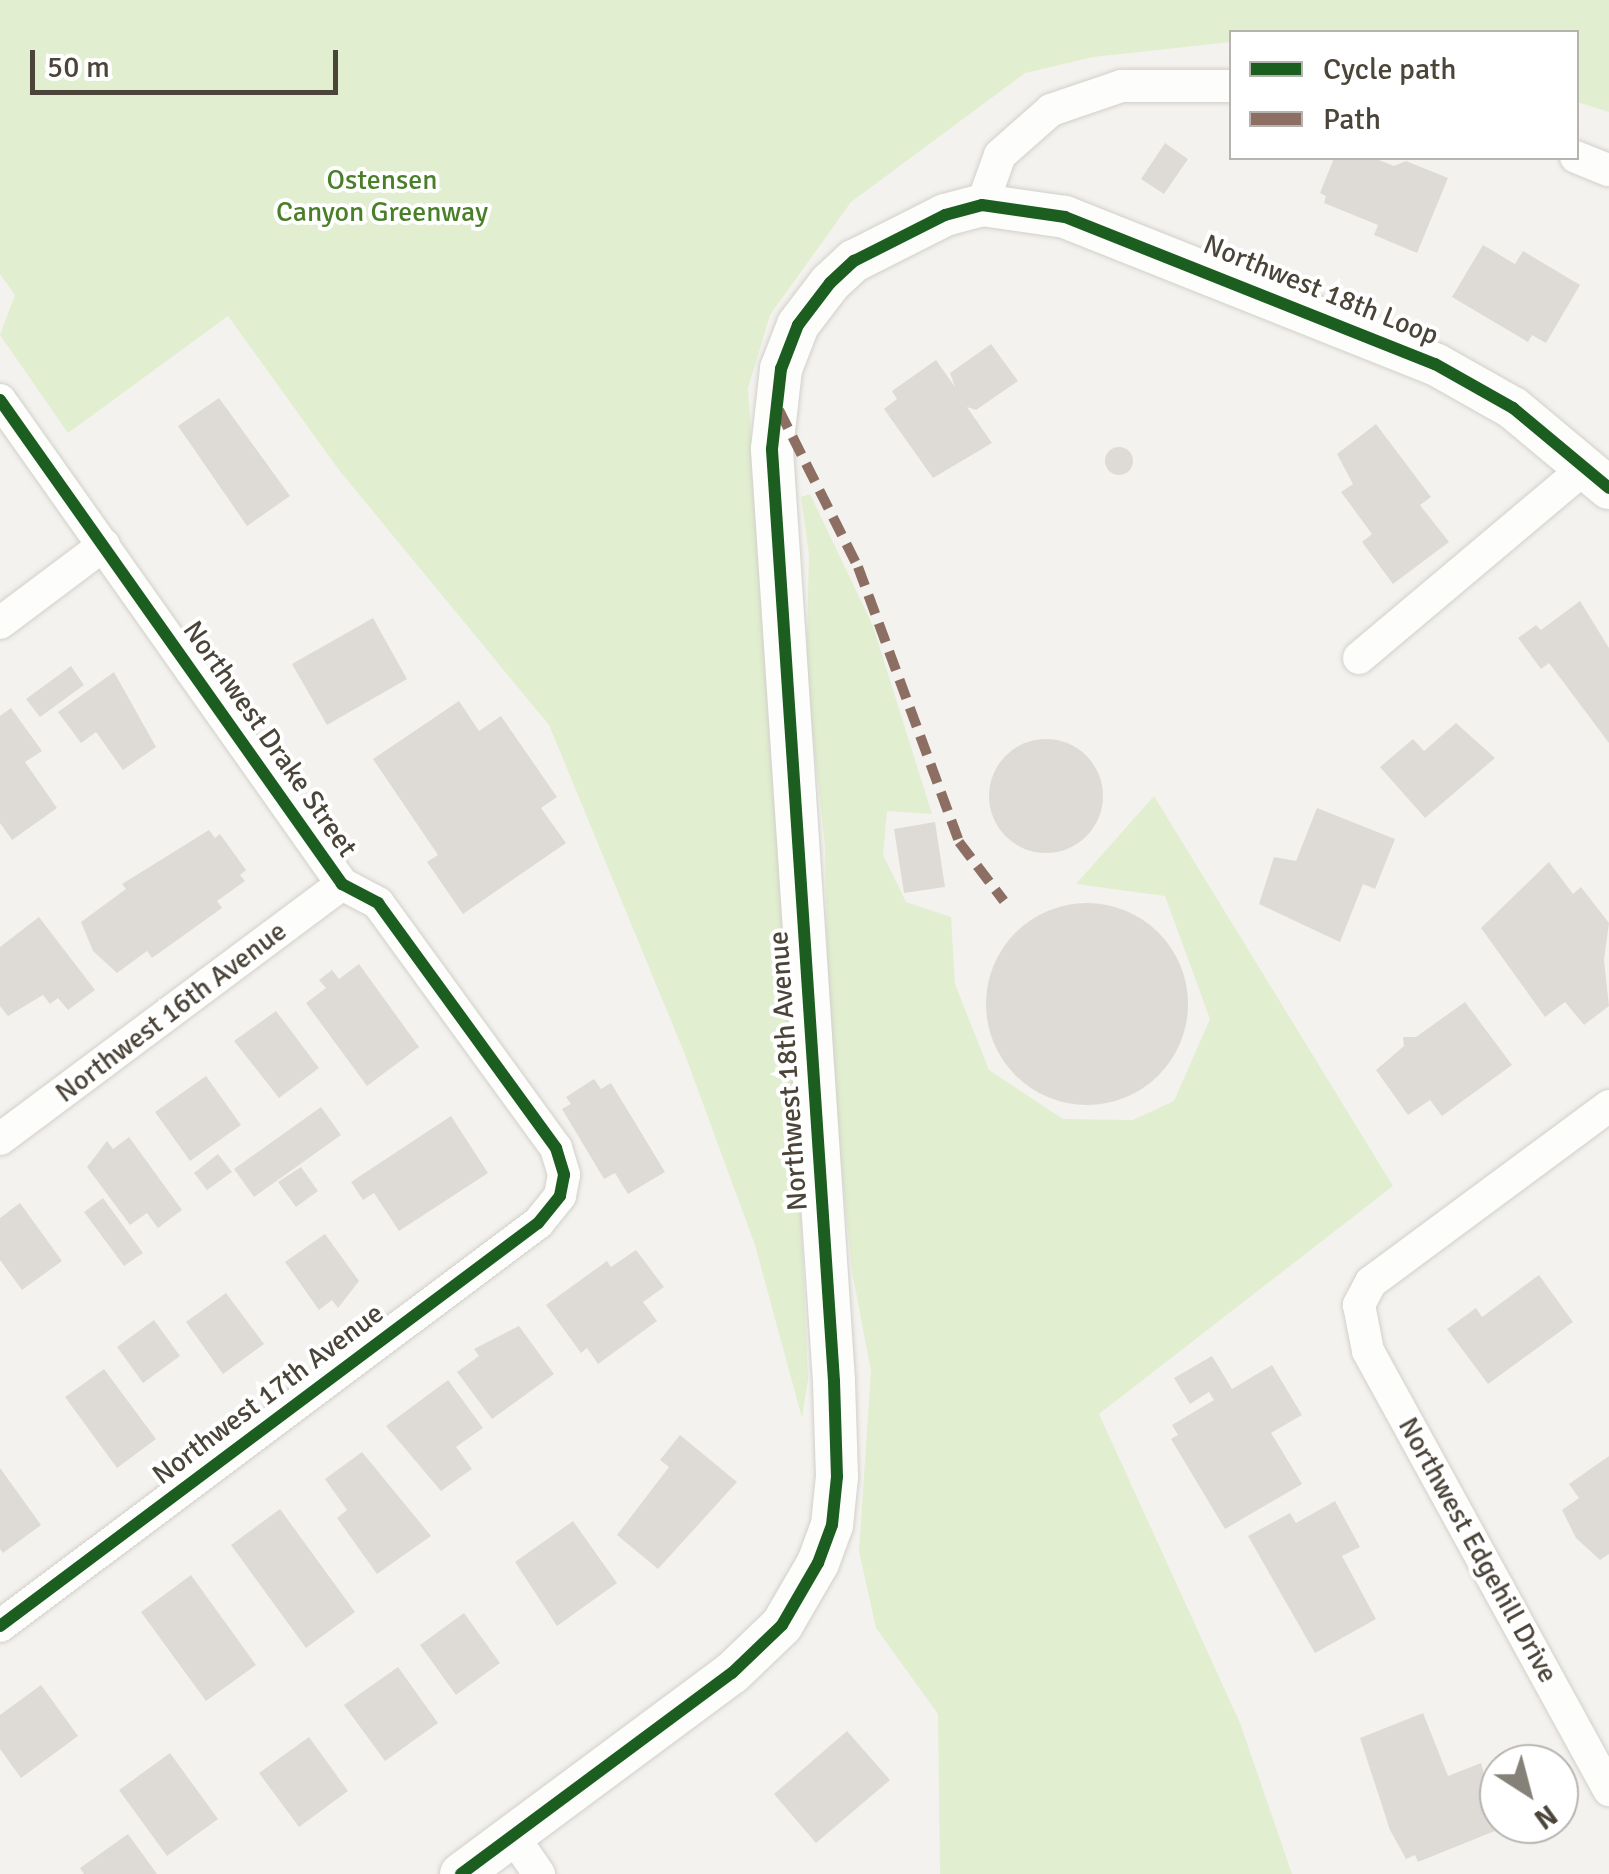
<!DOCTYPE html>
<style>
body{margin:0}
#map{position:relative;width:1609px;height:1874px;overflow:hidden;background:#f4f2ee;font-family:Signika,sans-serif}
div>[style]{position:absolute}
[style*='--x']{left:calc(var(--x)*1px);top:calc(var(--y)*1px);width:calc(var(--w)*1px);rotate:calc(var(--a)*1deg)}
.green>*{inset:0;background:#e1eecf}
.building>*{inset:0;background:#dedbd6}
.round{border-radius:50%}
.roads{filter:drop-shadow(0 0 2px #d2d0cb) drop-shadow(0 0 2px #d2d0cb)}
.minor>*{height:32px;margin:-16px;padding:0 16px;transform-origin:16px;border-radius:16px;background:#fdfdfc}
.tertiary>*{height:42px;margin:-21px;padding:0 21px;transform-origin:21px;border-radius:21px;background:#fdfdfc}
.quiet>*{height:10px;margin-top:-5px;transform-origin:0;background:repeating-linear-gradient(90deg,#8d6e63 0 20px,transparent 0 30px)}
.cycleway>*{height:12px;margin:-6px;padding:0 6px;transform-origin:6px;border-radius:6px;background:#1b5e20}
span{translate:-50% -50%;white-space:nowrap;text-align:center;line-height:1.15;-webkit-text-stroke:8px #fff;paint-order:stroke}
.park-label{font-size:28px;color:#4a7f2a}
.street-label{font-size:28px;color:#4b4439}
.legend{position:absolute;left:1229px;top:30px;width:350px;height:130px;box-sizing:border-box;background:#fff;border:2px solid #b7b4b0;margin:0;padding:12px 18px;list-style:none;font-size:30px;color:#4b4439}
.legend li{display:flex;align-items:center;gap:20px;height:50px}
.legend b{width:50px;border:2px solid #b7b4b0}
.north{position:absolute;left:1479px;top:1744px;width:100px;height:100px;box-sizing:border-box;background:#fff;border:2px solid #b7b4b0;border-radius:50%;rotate:144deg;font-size:28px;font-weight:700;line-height:40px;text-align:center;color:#4b4439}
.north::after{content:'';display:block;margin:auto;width:35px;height:45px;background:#868178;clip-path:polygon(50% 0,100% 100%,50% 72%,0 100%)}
.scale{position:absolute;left:30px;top:50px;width:308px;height:45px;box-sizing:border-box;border:5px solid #4b4439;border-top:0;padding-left:12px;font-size:30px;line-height:35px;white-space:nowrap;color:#4b4439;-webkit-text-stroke:8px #fff;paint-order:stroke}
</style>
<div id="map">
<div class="green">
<i style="clip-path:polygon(0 0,1609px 0,1609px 112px,1577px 102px,1576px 32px,1232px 32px,1231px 42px,1093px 57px,1025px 73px,851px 202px,770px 315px,748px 388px,795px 1072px,808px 1379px,802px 1418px,755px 1245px,684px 1052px,549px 725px,339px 470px,228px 316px,68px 433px,0 335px,15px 295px,0 274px)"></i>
<i style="clip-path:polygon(810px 494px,873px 626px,932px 814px,887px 811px,883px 855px,906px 902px,951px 917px,955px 984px,989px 1070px,1063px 1119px,1133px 1120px,1174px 1101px,1210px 1019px,1165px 896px,1076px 884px,1154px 796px,1393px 1186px,1099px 1414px,1240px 1723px,1292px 1874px,940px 1874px,938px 1714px,876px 1628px,859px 1551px,871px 1371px,852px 1271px,829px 1046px,825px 845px,806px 676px,809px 555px,801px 497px)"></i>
</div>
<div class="building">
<i style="clip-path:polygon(1165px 143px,1188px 159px,1164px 194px,1141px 179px)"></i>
<i style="clip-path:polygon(1334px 158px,1374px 158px,1394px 166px,1406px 161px,1448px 178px,1417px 253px,1374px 235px,1378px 225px,1324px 203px,1326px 196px,1320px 193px)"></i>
<i style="clip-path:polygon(1483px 245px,1515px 264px,1523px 251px,1580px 285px,1546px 343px,1532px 335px,1528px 342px,1452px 297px)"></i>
<i style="clip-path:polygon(991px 344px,1018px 381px,976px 410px,967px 407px,992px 443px,933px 478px,884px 409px,897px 399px,892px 391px,936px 360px,955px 387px,950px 373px)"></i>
<i style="clip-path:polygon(219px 398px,290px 496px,247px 526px,178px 426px)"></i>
<i style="clip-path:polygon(1376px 424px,1431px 497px,1420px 505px,1449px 542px,1393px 584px,1362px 542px,1372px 534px,1341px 492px,1353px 484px,1337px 454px)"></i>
<i class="round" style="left:1105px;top:447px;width:28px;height:28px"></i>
<i style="clip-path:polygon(1580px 601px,1609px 648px,1609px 743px,1549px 663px,1541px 669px,1518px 638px,1536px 625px,1541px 630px)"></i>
<i style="clip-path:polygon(373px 618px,407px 679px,327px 725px,292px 664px)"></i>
<i style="clip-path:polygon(71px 666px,84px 685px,40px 717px,26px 699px)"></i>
<i style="clip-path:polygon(114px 672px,156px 747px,123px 770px,96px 732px,81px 743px,58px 712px)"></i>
<i style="clip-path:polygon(459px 701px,479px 731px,501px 716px,557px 797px,541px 808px,566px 843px,463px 914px,427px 862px,438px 855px,373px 759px)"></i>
<i style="clip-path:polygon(11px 708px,42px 751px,25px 762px,57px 808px,12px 840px,0 823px,0 716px)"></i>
<i style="clip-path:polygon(1456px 723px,1495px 758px,1425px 818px,1380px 767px,1413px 739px,1424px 751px)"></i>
<i class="round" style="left:989px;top:739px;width:114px;height:114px"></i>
<i style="clip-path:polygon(1317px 808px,1395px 839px,1375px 889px,1363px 884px,1340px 942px,1259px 904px,1274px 857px,1296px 861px)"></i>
<i style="clip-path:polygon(935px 822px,945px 887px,904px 893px,894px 829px)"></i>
<i style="clip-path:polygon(209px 830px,215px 838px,220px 834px,246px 870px,240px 875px,245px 881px,217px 901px,222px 908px,152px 958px,147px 951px,117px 973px,93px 951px,81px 922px,126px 889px,122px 884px)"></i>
<i style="clip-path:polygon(1549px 862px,1573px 894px,1581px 887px,1609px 923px,1604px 960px,1609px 1006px,1584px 1025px,1565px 1002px,1545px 1017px,1481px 928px)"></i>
<i class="round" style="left:986px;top:903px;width:202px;height:202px"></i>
<i style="clip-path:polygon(39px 917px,95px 990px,68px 1010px,58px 998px,50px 1004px,43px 995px,8px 1016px,0 1006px,0 947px)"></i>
<i style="clip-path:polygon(359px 964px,419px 1047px,367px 1086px,306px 1003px,326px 988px,319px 980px,332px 970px,339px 979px)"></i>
<i style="clip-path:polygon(1465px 1002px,1512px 1065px,1442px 1116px,1430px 1100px,1408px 1115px,1376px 1070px,1404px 1046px,1403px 1037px,1416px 1037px)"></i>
<i style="clip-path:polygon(276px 1011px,319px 1068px,279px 1098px,234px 1041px)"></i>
<i style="clip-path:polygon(206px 1076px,241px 1125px,190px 1161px,155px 1112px)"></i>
<i style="clip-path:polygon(594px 1079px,601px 1089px,611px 1083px,665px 1172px,628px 1194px,615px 1173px,604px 1179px,562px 1109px,571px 1104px,566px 1097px)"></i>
<i style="clip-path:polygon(321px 1107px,341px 1135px,254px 1197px,234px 1169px)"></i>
<i style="clip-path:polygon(451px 1116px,488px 1173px,399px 1231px,374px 1193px,363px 1200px,351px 1182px)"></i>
<i style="clip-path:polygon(129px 1137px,182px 1210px,158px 1228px,147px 1213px,130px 1225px,87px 1167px,107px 1141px,113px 1149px)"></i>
<i style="clip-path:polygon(218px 1154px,232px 1172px,207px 1190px,194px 1173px)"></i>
<i style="clip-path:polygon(301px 1167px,318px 1191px,296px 1207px,278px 1182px)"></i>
<i style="clip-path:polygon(103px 1198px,143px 1253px,124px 1266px,84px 1212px)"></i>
<i style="clip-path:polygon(20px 1203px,62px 1261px,22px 1290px,0 1260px,0 1218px)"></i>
<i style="clip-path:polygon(325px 1234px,359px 1281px,338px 1308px,332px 1300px,319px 1310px,285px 1262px)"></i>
<i style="clip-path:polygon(636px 1250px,664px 1287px,643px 1302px,657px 1321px,598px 1364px,587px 1348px,581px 1353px,546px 1305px,607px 1261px,611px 1267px)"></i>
<i style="clip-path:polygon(1539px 1275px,1573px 1322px,1488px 1384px,1447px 1329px,1476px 1308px,1482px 1317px)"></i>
<i style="clip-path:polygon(226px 1293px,264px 1344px,223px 1374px,186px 1322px)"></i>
<i style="clip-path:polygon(154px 1320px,180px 1356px,143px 1383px,117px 1347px)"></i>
<i style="clip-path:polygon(519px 1326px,554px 1374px,492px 1419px,457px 1372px,479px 1356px,474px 1349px)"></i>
<i style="clip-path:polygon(1212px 1356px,1232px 1389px,1272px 1365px,1302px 1415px,1271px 1433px,1302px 1484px,1225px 1529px,1171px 1439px,1178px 1435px,1172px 1425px,1214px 1400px,1209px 1392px,1190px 1404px,1174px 1378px)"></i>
<i style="clip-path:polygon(104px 1369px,156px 1439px,117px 1468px,65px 1397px)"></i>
<i style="clip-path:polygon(448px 1380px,483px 1428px,456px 1447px,472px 1469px,441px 1491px,386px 1426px)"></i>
<i style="clip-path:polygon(680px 1435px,737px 1482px,658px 1569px,617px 1535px,669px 1467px,660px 1460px)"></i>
<i style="clip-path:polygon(362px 1452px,431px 1536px,377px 1574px,337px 1518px,347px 1510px,325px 1479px)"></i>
<i style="clip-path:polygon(1609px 1456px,1609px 1554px,1600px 1560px,1576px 1538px,1562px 1510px,1579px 1498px,1569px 1484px)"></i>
<i style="clip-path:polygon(0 1468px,41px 1525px,3px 1553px,0 1549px)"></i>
<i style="clip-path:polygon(1335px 1501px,1360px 1547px,1342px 1556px,1376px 1619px,1315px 1653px,1248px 1536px,1290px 1513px,1296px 1523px)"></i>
<i style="clip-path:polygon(280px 1509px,355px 1612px,306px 1648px,231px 1545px)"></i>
<i style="clip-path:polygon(573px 1521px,617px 1583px,557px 1626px,515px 1562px)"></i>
<i style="clip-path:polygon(191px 1575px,256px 1665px,206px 1701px,141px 1612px)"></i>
<i style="clip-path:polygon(464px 1613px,500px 1663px,456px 1695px,420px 1645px)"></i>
<i style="clip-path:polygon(398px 1667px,438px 1723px,385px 1761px,344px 1705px)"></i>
<i style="clip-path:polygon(41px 1685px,78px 1736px,21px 1778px,0 1749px,0 1715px)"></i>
<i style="clip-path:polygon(1423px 1713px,1448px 1776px,1481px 1763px,1499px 1824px,1512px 1824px,1418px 1862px,1415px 1855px,1406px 1859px,1390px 1830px,1360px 1738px)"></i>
<i style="clip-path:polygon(847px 1731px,890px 1780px,816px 1843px,774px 1794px)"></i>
<i style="clip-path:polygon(309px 1737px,348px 1791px,299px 1827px,259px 1773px)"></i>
<i style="clip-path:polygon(170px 1753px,218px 1819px,167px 1856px,119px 1790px)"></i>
<i style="clip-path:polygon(128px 1834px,157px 1874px,84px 1874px,80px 1868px)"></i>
</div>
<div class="roads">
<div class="minor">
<i style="--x:1576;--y:157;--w:35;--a:22"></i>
<i style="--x:982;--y:205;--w:53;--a:-70.2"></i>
<i style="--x:1000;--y:155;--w:68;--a:-41.4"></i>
<i style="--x:1051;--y:110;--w:74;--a:-18.9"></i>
<i style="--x:1121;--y:86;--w:111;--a:0"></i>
<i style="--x:0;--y:400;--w:593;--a:54.75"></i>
<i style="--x:342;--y:884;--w:41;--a:27.8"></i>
<i style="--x:378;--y:903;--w:303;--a:54"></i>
<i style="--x:556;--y:1148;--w:28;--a:73"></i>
<i style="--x:564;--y:1175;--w:21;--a:101"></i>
<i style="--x:560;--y:1196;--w:35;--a:129"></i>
<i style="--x:538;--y:1223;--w:672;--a:143.16"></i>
<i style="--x:0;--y:623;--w:130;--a:-36.9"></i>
<i style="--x:1359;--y:658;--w:298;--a:-40.1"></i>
<i style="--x:1609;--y:1106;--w:296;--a:143.5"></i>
<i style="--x:1371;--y:1282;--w:26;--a:118"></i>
<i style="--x:1359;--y:1305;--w:47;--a:78.9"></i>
<i style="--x:1368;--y:1351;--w:501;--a:61.23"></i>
<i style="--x:0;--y:1139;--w:427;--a:-36.7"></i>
<i style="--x:513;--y:1836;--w:46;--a:55.6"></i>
</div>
<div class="tertiary">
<i style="--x:461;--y:1874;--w:337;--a:-36.6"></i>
<i style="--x:732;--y:1673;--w:69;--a:-43.8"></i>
<i style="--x:782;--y:1625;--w:72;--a:-59.9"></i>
<i style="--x:818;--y:1563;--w:40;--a:-69.8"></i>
<i style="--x:832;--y:1525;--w:48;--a:-84.1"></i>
<i style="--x:837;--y:1477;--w:96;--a:-91.8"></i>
<i style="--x:834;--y:1381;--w:934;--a:-93.81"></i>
<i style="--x:772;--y:449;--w:81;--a:-83.6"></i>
<i style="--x:781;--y:369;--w:47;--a:-68.9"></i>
<i style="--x:798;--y:325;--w:53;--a:-52.7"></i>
<i style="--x:830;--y:283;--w:33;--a:-43"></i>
<i style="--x:854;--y:261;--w:102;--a:-26.8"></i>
<i style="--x:945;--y:215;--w:38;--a:-15"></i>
<i style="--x:982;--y:205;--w:84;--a:8.2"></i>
<i style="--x:1065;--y:217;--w:398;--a:21.7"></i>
<i style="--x:1435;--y:364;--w:90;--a:29.4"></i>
<i style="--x:1513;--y:408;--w:125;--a:39.8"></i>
</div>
</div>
<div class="quiet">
<i style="--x:779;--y:410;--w:176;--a:63.3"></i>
<i style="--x:858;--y:567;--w:293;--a:69.8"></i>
<i style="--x:959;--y:842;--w:74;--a:52.7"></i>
</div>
<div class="cycleway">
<i style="--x:0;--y:400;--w:593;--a:54.75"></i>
<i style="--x:342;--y:884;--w:41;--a:27.8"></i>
<i style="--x:378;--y:903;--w:303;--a:54"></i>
<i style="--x:556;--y:1148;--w:28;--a:73"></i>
<i style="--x:564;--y:1175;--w:21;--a:101"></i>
<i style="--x:560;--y:1196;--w:35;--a:129"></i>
<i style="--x:538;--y:1223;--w:672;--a:143.16"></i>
<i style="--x:461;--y:1874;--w:337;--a:-36.6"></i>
<i style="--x:732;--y:1673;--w:69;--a:-43.8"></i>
<i style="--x:782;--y:1625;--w:72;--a:-59.9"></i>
<i style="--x:818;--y:1563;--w:40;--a:-69.8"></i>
<i style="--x:832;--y:1525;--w:48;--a:-84.1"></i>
<i style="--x:837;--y:1477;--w:96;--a:-91.8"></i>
<i style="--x:834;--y:1381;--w:934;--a:-93.81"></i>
<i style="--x:772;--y:449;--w:81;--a:-83.6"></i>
<i style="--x:781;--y:369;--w:47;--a:-68.9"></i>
<i style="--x:798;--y:325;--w:53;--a:-52.7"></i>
<i style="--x:830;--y:283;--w:33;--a:-43"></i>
<i style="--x:854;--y:261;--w:102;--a:-26.8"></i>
<i style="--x:945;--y:215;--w:38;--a:-15"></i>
<i style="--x:982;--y:205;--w:84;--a:8.2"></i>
<i style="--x:1065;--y:217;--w:398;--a:21.7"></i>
<i style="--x:1435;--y:364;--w:90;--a:29.4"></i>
<i style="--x:1513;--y:408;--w:125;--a:39.8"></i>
</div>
<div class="park-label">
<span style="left:382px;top:196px">Ostensen<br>Canyon Greenway</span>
</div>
<div class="street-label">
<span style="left:1321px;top:290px;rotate:22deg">Northwest 18th Loop</span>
<span style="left:270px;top:739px;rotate:55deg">Northwest Drake Street</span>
<span style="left:171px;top:1012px;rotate:-37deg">Northwest 16th Avenue</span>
<span style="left:788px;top:1071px;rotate:-94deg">Northwest 18th Avenue</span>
<span style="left:268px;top:1394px;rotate:-37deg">Northwest 17th Avenue</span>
<span style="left:1478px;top:1550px;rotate:61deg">Northwest Edgehill Drive</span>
</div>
<ul class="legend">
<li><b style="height:12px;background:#1b5e20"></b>Cycle path</li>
<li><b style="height:12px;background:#8d6e63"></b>Path</li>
</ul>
<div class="north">N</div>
<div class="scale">50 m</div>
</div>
